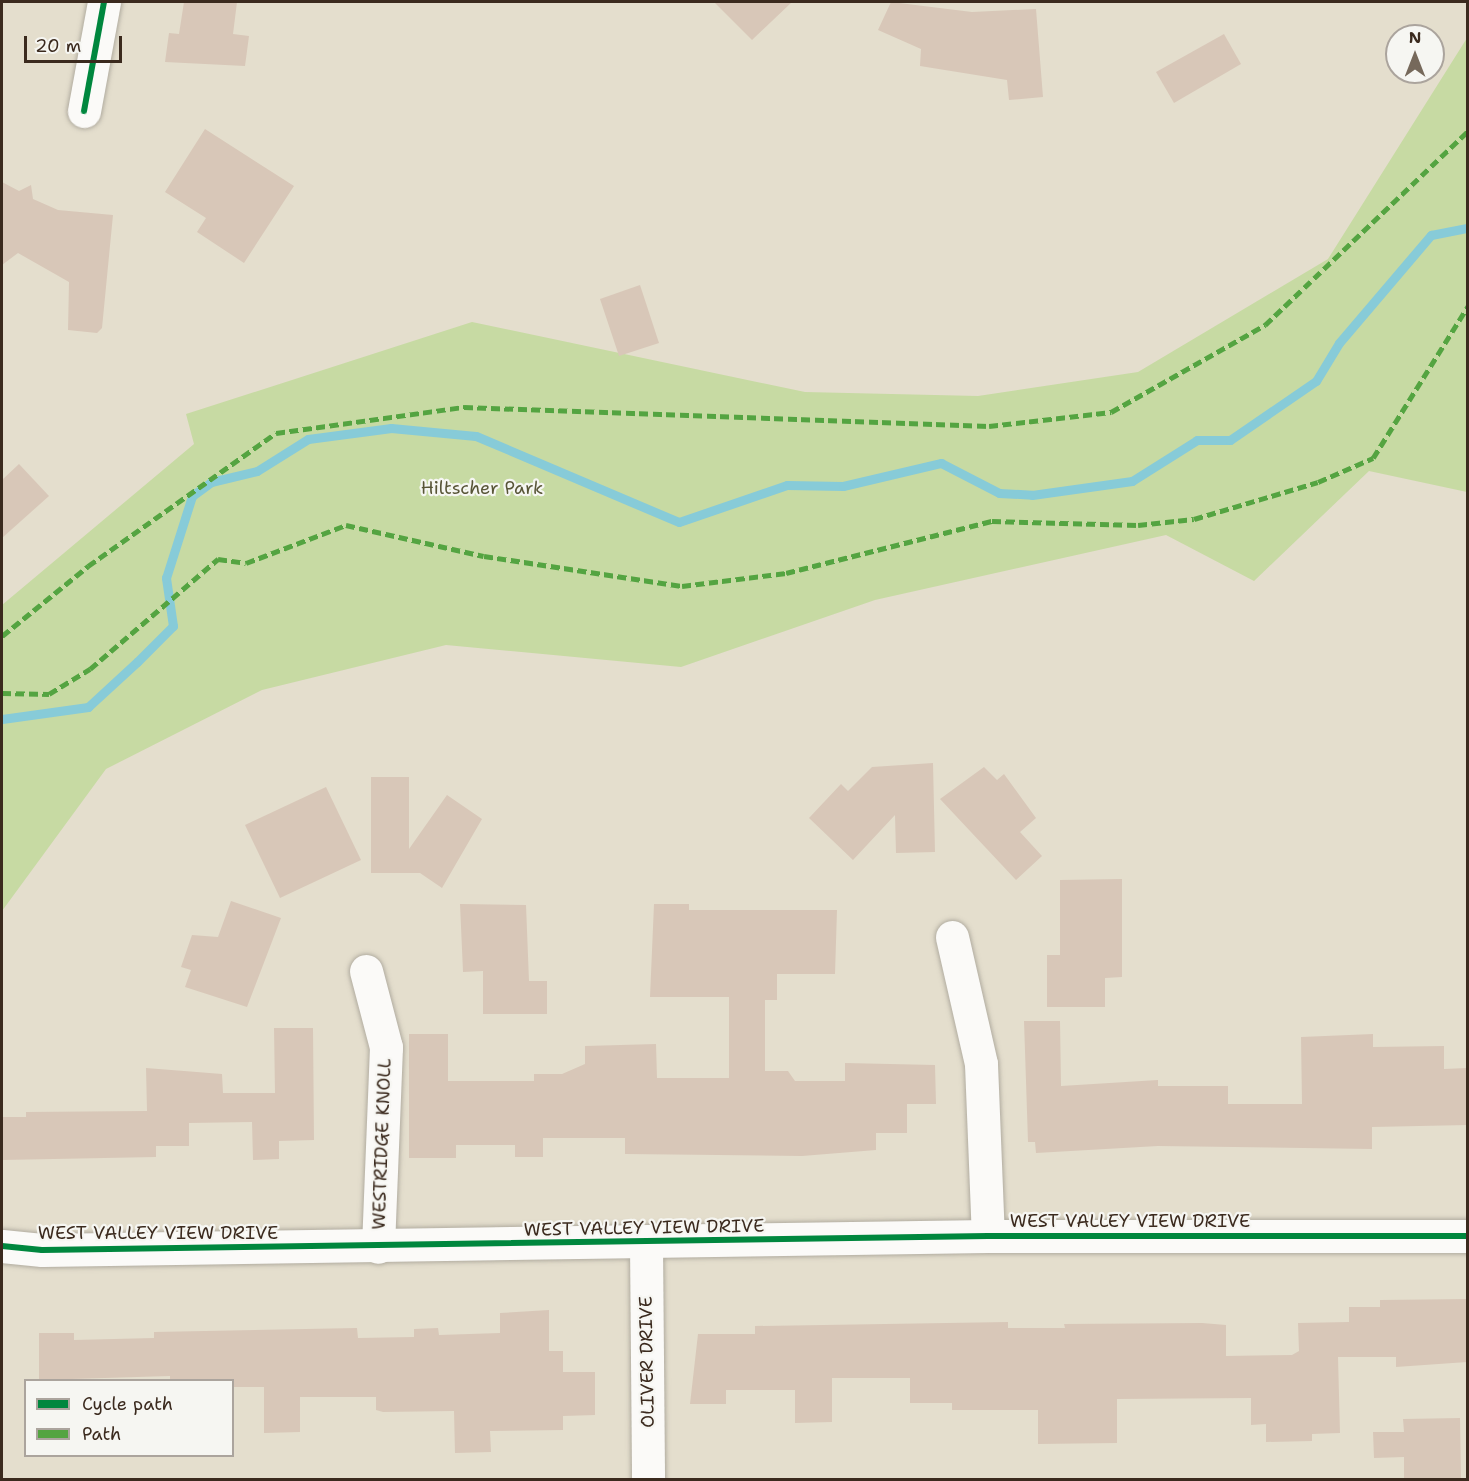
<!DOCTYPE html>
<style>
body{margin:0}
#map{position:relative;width:1469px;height:1481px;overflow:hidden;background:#e4decd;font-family:"Shantell Sans",sans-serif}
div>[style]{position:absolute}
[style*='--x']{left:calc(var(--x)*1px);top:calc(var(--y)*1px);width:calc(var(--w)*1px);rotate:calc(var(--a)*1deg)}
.green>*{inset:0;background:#c7daa3}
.stream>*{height:9px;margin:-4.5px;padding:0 4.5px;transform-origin:4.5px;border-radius:4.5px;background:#87cbd8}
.building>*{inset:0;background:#d8c7b8}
.roads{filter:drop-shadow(0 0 2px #b1aca0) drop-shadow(0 0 2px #b1aca0)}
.minor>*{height:33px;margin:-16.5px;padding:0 16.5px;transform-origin:16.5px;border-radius:16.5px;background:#fbfaf8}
.quiet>*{height:4.5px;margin-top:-2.25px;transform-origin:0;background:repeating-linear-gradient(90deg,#54a441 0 9px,transparent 0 13.5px)}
.cycleway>*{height:6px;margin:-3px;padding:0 3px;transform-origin:3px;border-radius:3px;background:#00873e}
span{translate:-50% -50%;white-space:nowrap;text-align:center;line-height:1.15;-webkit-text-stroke:4.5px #f6f6f2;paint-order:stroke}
.park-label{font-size:18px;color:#585537}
.street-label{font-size:18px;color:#3b2a1e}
.frame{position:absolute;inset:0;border:3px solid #3b2a1e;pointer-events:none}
.legend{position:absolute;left:24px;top:1379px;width:210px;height:78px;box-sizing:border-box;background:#f6f6f2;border:2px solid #aba49d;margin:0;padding:8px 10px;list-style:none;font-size:18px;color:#3b2a1e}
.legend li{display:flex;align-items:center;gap:12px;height:30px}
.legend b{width:30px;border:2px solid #aba49d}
.north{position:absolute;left:1385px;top:24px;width:60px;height:60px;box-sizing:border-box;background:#f6f6f2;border:2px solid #aba49d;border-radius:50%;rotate:0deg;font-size:16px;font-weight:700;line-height:24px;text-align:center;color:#3b2a1e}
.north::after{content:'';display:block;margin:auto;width:21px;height:27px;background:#76695b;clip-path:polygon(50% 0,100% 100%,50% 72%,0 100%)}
.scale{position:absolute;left:24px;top:36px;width:98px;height:27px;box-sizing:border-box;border:3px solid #3b2a1e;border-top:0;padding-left:8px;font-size:18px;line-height:21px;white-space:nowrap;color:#3b2a1e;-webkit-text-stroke:4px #f6f6f2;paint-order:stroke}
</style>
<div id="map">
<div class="green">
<i style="clip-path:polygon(1467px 38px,1467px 492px,1369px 471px,1254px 581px,1166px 535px,875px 600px,681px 667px,446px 645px,262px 690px,106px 769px,2px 911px,2px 605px,194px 444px,186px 414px,472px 322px,805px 392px,978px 396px,1138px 372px,1328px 259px)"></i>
</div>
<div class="stream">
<i style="--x:2;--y:719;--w:87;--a:-7.9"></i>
<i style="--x:88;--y:707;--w:67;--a:-42.6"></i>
<i style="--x:137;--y:662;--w:51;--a:-45"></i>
<i style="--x:173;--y:626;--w:49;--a:-98.3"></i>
<i style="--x:166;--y:578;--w:86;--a:-72.4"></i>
<i style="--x:192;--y:496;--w:24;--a:-36"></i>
<i style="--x:211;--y:482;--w:47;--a:-13.4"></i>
<i style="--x:257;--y:471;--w:60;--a:-32.1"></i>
<i style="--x:308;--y:439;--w:84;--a:-7.5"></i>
<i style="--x:391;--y:428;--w:85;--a:5.4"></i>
<i style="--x:476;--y:436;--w:220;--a:23"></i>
<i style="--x:679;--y:522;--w:114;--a:-18.9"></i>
<i style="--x:787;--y:485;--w:56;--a:1"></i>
<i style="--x:843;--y:486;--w:101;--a:-13.2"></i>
<i style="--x:941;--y:463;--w:65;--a:27.3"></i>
<i style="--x:999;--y:493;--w:33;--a:3"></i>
<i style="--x:1032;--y:495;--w:101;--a:-8"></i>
<i style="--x:1132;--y:481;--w:77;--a:-32.2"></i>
<i style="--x:1197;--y:440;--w:33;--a:0"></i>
<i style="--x:1230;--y:440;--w:104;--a:-34.5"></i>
<i style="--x:1316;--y:381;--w:44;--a:-58.8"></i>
<i style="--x:1339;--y:343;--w:142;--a:-49.6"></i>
<i style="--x:1431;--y:235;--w:38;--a:-11"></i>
</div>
<div class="building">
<i style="clip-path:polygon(184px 2px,237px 2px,233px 34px,249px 36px,245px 66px,165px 62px,169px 33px,179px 34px)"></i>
<i style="clip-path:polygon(714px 2px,792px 2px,752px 40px)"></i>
<i style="clip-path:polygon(891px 2px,972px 12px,1036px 9px,1043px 97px,1009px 100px,1007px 80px,920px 66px,921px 49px,878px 30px)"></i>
<i style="clip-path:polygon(1224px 34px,1241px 64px,1174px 103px,1156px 72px)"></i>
<i style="clip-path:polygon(205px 129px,294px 186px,244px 263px,197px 232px,206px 218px,165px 192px)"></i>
<i style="clip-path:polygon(2px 182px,19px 191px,31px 185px,33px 199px,58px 210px,113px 215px,102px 328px,97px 333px,68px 330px,69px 282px,18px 253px,2px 265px)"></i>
<i style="clip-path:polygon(640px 285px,659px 343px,619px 356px,600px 299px)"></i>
<i style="clip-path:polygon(19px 464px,49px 496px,2px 538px,2px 480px)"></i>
<i style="clip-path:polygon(933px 763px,935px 852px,896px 853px,895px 815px,853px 860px,809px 818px,841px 784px,848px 791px,872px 767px)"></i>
<i style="clip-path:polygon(984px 767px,997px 780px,1004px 774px,1036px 818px,1020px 832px,1042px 856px,1016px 880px,940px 799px)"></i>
<i style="clip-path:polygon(371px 777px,409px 777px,409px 849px,447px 795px,482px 819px,442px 888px,420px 873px,371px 873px)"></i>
<i style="clip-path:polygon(326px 787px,361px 860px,280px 898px,245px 825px)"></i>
<i style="clip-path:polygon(1122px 879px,1122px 977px,1105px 978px,1105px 1007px,1047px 1007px,1047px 955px,1060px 955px,1060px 880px)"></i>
<i style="clip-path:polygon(231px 901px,281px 918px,247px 1007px,185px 987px,191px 970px,181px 967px,192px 935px,218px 937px)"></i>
<i style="clip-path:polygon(460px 904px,526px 905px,529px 981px,547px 981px,547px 1014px,483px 1014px,483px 971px,463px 972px)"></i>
<i style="clip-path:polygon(654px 904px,689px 904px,689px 910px,837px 910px,835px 974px,777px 974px,777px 1000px,765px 1000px,765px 1071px,788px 1071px,795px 1081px,845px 1081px,845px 1063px,935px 1065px,936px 1104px,907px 1104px,907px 1133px,876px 1133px,876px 1150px,802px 1156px,625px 1154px,625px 1138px,543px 1138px,543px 1157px,515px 1157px,515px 1145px,456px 1145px,456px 1158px,409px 1158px,409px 1034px,448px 1034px,448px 1081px,534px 1081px,534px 1074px,562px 1074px,585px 1064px,585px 1046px,656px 1044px,657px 1078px,729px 1078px,729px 997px,650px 997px)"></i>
<i style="clip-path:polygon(1024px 1021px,1060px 1021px,1061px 1086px,1158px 1080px,1158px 1086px,1228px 1086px,1228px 1104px,1302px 1104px,1301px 1037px,1373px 1034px,1373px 1047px,1444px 1046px,1444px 1069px,1467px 1068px,1467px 1125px,1372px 1127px,1372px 1149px,1158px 1146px,1036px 1153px,1035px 1142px,1028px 1142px)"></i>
<i style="clip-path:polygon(274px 1028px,313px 1028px,314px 1140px,279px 1141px,279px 1159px,253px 1160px,252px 1122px,189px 1123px,189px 1146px,156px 1146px,156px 1157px,2px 1160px,2px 1117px,26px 1117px,26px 1112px,147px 1111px,146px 1068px,222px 1074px,223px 1093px,275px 1093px)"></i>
<i style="clip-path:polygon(1467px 1299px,1467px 1362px,1396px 1367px,1396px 1357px,1338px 1357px,1340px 1433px,1312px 1434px,1312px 1441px,1266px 1442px,1266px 1424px,1251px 1425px,1251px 1398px,1117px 1399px,1117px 1443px,1038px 1444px,1038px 1410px,952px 1410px,952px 1403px,910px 1403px,910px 1378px,832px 1378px,832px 1422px,795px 1423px,795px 1390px,726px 1390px,726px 1404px,690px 1404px,698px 1334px,755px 1334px,755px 1326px,1008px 1322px,1008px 1328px,1065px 1328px,1064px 1324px,1202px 1323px,1226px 1325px,1226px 1356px,1292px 1355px,1299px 1351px,1298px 1323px,1349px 1322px,1349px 1307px,1380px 1307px,1380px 1300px)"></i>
<i style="clip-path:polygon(549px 1310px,549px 1351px,563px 1351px,563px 1372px,595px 1372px,595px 1415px,563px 1416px,563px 1430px,490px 1431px,491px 1452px,455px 1453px,454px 1411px,383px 1412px,376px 1410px,376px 1397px,300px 1397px,300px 1432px,264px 1433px,264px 1387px,232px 1387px,232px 1380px,170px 1380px,170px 1376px,39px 1380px,39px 1333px,74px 1333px,74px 1340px,154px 1338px,154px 1332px,357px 1328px,358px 1338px,414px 1337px,414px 1329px,438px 1328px,439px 1335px,500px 1333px,500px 1313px)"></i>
<i style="clip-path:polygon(1460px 1418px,1461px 1479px,1404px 1479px,1404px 1457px,1374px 1458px,1373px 1432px,1404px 1432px,1403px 1419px)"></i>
</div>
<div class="roads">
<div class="minor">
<i style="--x:84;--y:111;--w:111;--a:-79.6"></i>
<i style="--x:952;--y:937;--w:130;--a:77.1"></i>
<i style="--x:981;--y:1064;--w:172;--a:87.7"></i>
<i style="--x:366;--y:971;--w:79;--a:75.3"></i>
<i style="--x:386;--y:1047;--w:200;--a:92.3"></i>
<i style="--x:646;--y:1244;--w:236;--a:89.5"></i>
<i style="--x:2;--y:1246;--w:40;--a:5.7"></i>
<i style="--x:42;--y:1250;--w:946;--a:-0.85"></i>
<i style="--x:988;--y:1236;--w:480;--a:0"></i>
</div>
</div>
<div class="quiet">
<i style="--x:2;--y:636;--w:111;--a:-39.1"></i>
<i style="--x:88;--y:566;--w:230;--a:-35.3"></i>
<i style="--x:276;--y:433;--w:190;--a:-7.9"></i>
<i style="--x:464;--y:407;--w:525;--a:2.07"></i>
<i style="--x:989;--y:426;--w:123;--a:-6.5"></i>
<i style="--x:1111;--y:412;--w:177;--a:-29.5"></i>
<i style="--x:1265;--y:325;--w:281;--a:-43.7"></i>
<i style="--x:2;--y:693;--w:47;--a:1.2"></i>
<i style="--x:49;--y:694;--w:48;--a:-31.4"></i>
<i style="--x:90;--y:669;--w:169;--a:-40.7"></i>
<i style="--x:218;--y:559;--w:28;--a:8"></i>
<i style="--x:246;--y:563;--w:107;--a:-20.8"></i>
<i style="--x:346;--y:525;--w:141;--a:12.7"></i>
<i style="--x:484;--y:556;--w:200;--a:8.6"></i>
<i style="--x:682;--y:586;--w:105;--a:-7.1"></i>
<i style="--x:786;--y:573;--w:212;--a:-14.2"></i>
<i style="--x:992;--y:521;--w:146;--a:1.6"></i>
<i style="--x:1138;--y:525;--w:56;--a:-6.1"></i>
<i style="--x:1194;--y:519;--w:129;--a:-16.6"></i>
<i style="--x:1318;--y:482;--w:60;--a:-23.6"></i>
<i style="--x:1373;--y:458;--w:179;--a:-58"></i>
</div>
<div class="cycleway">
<i style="--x:84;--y:111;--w:111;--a:-79.6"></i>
<i style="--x:2;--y:1246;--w:40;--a:5.7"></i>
<i style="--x:42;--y:1250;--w:946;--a:-0.85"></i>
<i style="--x:988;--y:1236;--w:480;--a:0"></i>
</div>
<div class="park-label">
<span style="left:482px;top:488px">Hiltscher Park</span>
</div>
<div class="street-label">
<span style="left:382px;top:1144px;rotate:-88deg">WESTRIDGE KNOLL</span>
<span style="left:1130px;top:1221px">WEST VALLEY VIEW DRIVE</span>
<span style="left:644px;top:1228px;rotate:-1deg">WEST VALLEY VIEW DRIVE</span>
<span style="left:158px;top:1233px">WEST VALLEY VIEW DRIVE</span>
<span style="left:647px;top:1362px;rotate:-91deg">OLIVER DRIVE</span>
</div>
<div class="frame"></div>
<ul class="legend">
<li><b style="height:8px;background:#00873e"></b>Cycle path</li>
<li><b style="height:8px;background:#54a441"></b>Path</li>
</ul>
<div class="north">N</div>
<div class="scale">20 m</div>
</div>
